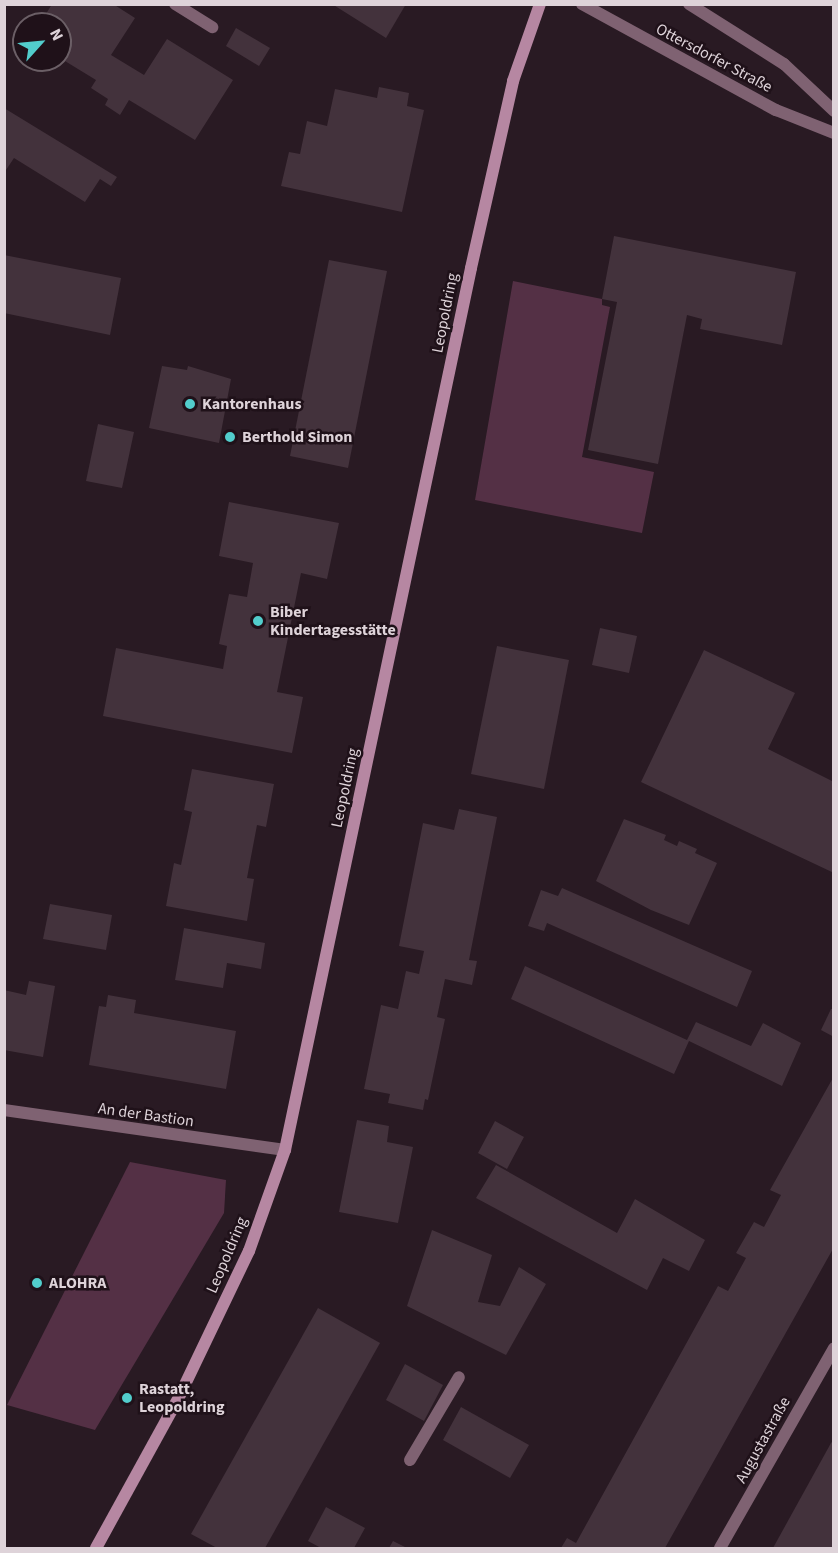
<!DOCTYPE html>
<meta charset="utf-8">
<style>
body{margin:0}
#map{position:relative;width:838px;height:1553px;overflow:hidden;background:#291a23;font-family:"Source Sans 3",sans-serif}
div>[style]{position:absolute}
[style*='--x']{left:calc(var(--x)*1px);top:calc(var(--y)*1px);width:calc(var(--w)*1px);rotate:calc(var(--a)*1deg)}
.green>*{inset:0;background:#543045}
.building>*{inset:0;background:#43323c}
.service>*{height:12px;margin:-6px;padding:0 6px;transform-origin:6px;border-radius:6px;background:#7f6272}
.minor>*{height:12px;margin:-6px;padding:0 6px;transform-origin:6px;border-radius:6px;background:#7f6272}
.secondary>*{height:12px;margin:-6px;padding:0 6px;transform-origin:6px;border-radius:6px;background:#b687a2}
.dots>*{width:16px;height:16px;translate:-50% -50%;box-sizing:border-box;border:3px solid #1f1119;border-radius:50%}
span{translate:-50% -50%;white-space:nowrap;text-align:center;line-height:1.15;-webkit-text-stroke:5px #1f1119;paint-order:stroke}
.street-label{font-size:16px;color:#ded3d9}
.poi-label{font-size:16px;color:#ded3d9;font-weight:700}
.left{translate:0 -50%;text-align:left}
.frame{position:absolute;inset:0;border:6px solid #ded3d9;pointer-events:none}
.north{position:absolute;left:12px;top:12px;width:60px;height:60px;box-sizing:border-box;background:#1f1119;border:2px solid #6b5f66;border-radius:50%;rotate:63deg;font-size:16px;font-weight:700;line-height:24px;text-align:center;color:#ded3d9}
.north::after{content:'';display:block;margin:auto;width:21px;height:27px;background:#52cdcc;clip-path:polygon(50% 0,100% 100%,50% 72%,0 100%)}
</style>
<div id="map">
<div class="green">
<i style="clip-path:polygon(513px 281px,602px 299px,602px 305px,610px 307px,582px 457px,654px 472px,642px 533px,475px 500px)"></i>
<i style="clip-path:polygon(130px 1162px,226px 1180px,224px 1213px,95px 1430px,7px 1405px)"></i>
</div>
<div class="building">
<i style="clip-path:polygon(52px 4px,113px 4px,135px 18px,111px 55px,144px 75px,167px 39px,233px 80px,195px 140px,129px 100px,120px 115px,105px 105px,108px 99px,91px 88px,96px 80px,60px 58px,60px 24px,40px 24px)"></i>
<i style="clip-path:polygon(332px 4px,406px 4px,386px 38px)"></i>
<i style="clip-path:polygon(236px 28px,270px 48px,259px 66px,226px 46px)"></i>
<i style="clip-path:polygon(379px 87px,409px 93px,407px 106px,424px 110px,402px 212px,281px 186px,289px 152px,300px 154px,307px 121px,327px 126px,335px 89px,377px 98px)"></i>
<i style="clip-path:polygon(4px 108px,117px 177px,111px 186px,100px 179px,85px 202px,14px 158px,4px 173px)"></i>
<i style="clip-path:polygon(614px 236px,796px 272px,782px 345px,700px 329px,702px 319px,687px 315px,658px 464px,588px 450px,617px 302px,602px 299px)"></i>
<i style="clip-path:polygon(4px 255px,121px 278px,110px 335px,4px 313px)"></i>
<i style="clip-path:polygon(329px 260px,387px 271px,348px 468px,290px 456px)"></i>
<i style="clip-path:polygon(162px 366px,187px 370px,188px 366px,231px 379px,219px 443px,149px 428px)"></i>
<i style="clip-path:polygon(98px 424px,134px 432px,122px 488px,86px 481px)"></i>
<i style="clip-path:polygon(229px 502px,339px 523px,327px 579px,301px 573px,277px 692px,303px 697px,292px 753px,103px 716px,116px 648px,223px 669px,227px 646px,219px 644px,229px 594px,247px 597px,253px 563px,219px 556px)"></i>
<i style="clip-path:polygon(600px 628px,637px 636px,629px 673px,592px 665px)"></i>
<i style="clip-path:polygon(497px 646px,569px 660px,544px 789px,471px 774px)"></i>
<i style="clip-path:polygon(704px 650px,795px 693px,768px 749px,834px 782px,834px 873px,641px 782px)"></i>
<i style="clip-path:polygon(192px 769px,274px 784px,266px 827px,257px 825px,247px 878px,254px 879px,247px 921px,166px 906px,174px 863px,181px 865px,192px 812px,184px 810px)"></i>
<i style="clip-path:polygon(459px 809px,497px 817px,469px 960px,477px 961px,472px 985px,445px 979px,437px 1017px,445px 1019px,428px 1100px,425px 1099px,423px 1110px,388px 1103px,390px 1094px,364px 1089px,381px 1005px,398px 1009px,406px 971px,419px 974px,424px 951px,399px 946px,423px 823px,454px 830px)"></i>
<i style="clip-path:polygon(624px 819px,666px 835px,664px 840px,677px 846px,679px 841px,697px 849px,695px 853px,717px 863px,689px 925px,651px 910px,596px 881px)"></i>
<i style="clip-path:polygon(562px 888px,752px 971px,737px 1007px,547px 923px,544px 931px,528px 926px,541px 890px,558px 896px)"></i>
<i style="clip-path:polygon(50px 904px,112px 915px,106px 950px,43px 939px)"></i>
<i style="clip-path:polygon(184px 928px,265px 943px,261px 969px,227px 963px,223px 988px,175px 980px)"></i>
<i style="clip-path:polygon(525px 966px,687px 1040px,696px 1022px,751px 1046px,763px 1023px,801px 1043px,782px 1086px,689px 1041px,674px 1074px,511px 999px)"></i>
<i style="clip-path:polygon(29px 981px,55px 986px,43px 1057px,4px 1050px,4px 990px,26px 995px)"></i>
<i style="clip-path:polygon(108px 995px,136px 1000px,134px 1013px,236px 1031px,226px 1089px,89px 1065px,99px 1006px,106px 1007px)"></i>
<i style="clip-path:polygon(831px 1009px,834px 1009px,834px 1037px,821px 1030px)"></i>
<i style="clip-path:polygon(834px 1076px,834px 1247px,665px 1548px,561px 1548px,567px 1538px,576px 1543px,718px 1286px,728px 1291px,746px 1258px,736px 1253px,754px 1222px,764px 1227px,781px 1195px,770px 1190px)"></i>
<i style="clip-path:polygon(357px 1120px,389px 1126px,387px 1142px,413px 1147px,398px 1223px,339px 1212px)"></i>
<i style="clip-path:polygon(495px 1121px,524px 1137px,507px 1169px,478px 1153px)"></i>
<i style="clip-path:polygon(496px 1165px,617px 1233px,635px 1199px,705px 1240px,689px 1271px,663px 1258px,647px 1290px,476px 1198px)"></i>
<i style="clip-path:polygon(432px 1230px,492px 1255px,478px 1302px,500px 1306px,519px 1267px,546px 1284px,506px 1355px,407px 1306px)"></i>
<i style="clip-path:polygon(318px 1308px,380px 1343px,265px 1548px,217px 1548px,191px 1534px)"></i>
<i style="clip-path:polygon(405px 1364px,443px 1385px,424px 1421px,386px 1400px)"></i>
<i style="clip-path:polygon(461px 1407px,529px 1445px,510px 1478px,443px 1440px)"></i>
<i style="clip-path:polygon(834px 1440px,834px 1548px,773px 1548px,831px 1443px)"></i>
<i style="clip-path:polygon(326px 1507px,365px 1528px,354px 1548px,321px 1548px,308px 1541px)"></i>
<i style="clip-path:polygon(393px 1541px,407px 1548px,389px 1548px)"></i>
</div>
<div class="service">
<i style="--x:175;--y:4;--w:44;--a:31.9"></i>
<i style="--x:410;--y:1460;--w:96;--a:-59.4"></i>
</div>
<div class="minor">
<i style="--x:582;--y:4;--w:221;--a:28.7"></i>
<i style="--x:776;--y:110;--w:62;--a:21.6"></i>
<i style="--x:689;--y:4;--w:112;--a:32.3"></i>
<i style="--x:784;--y:64;--w:69;--a:43.2"></i>
<i style="--x:4;--y:1110;--w:284;--a:8.1"></i>
<i style="--x:720;--y:1548;--w:230;--a:-60.3"></i>
</div>
<div class="secondary">
<i style="--x:96;--y:1548;--w:172;--a:-61.2"></i>
<i style="--x:179;--y:1397;--w:162;--a:-64.4"></i>
<i style="--x:249;--y:1251;--w:107;--a:-70.4"></i>
<i style="--x:285;--y:1150;--w:901;--a:-78.09"></i>
<i style="--x:471;--y:268;--w:192;--a:-77.3"></i>
<i style="--x:513;--y:81;--w:82;--a:-70.7"></i>
</div>
<div class="dots">
<i style="left:190px;top:404px;background:#52cdcc"></i>
<i style="left:230px;top:437px;background:#52cdcc"></i>
<i style="left:258px;top:621px;background:#52cdcc"></i>
<i style="left:37px;top:1283px;background:#52cdcc"></i>
<i style="left:127px;top:1398px;background:#52cdcc"></i>
</div>
<div class="street-label">
<span style="left:714px;top:58px;rotate:28deg">Ottersdorfer Straße</span>
<span style="left:445px;top:313px;rotate:-79deg">Leopoldring</span>
<span style="left:345px;top:788px;rotate:-78deg">Leopoldring</span>
<span style="left:146px;top:1115px;rotate:8deg">An der Bastion</span>
<span style="left:227px;top:1255px;rotate:-67deg">Leopoldring</span>
<span style="left:763px;top:1440px;rotate:-61deg">Augustastraße</span>
</div>
<div class="poi-label">
<span class="left" style="left:202px;top:404px">Kantorenhaus</span>
<span class="left" style="left:242px;top:437px">Berthold Simon</span>
<span class="left" style="left:270px;top:621px">Biber<br>Kindertagesstätte</span>
<span class="left" style="left:49px;top:1283px">ALOHRA</span>
<span class="left" style="left:139px;top:1398px">Rastatt,<br>Leopoldring</span>
</div>
<div class="frame"></div>
<div class="north">N</div>
</div>
